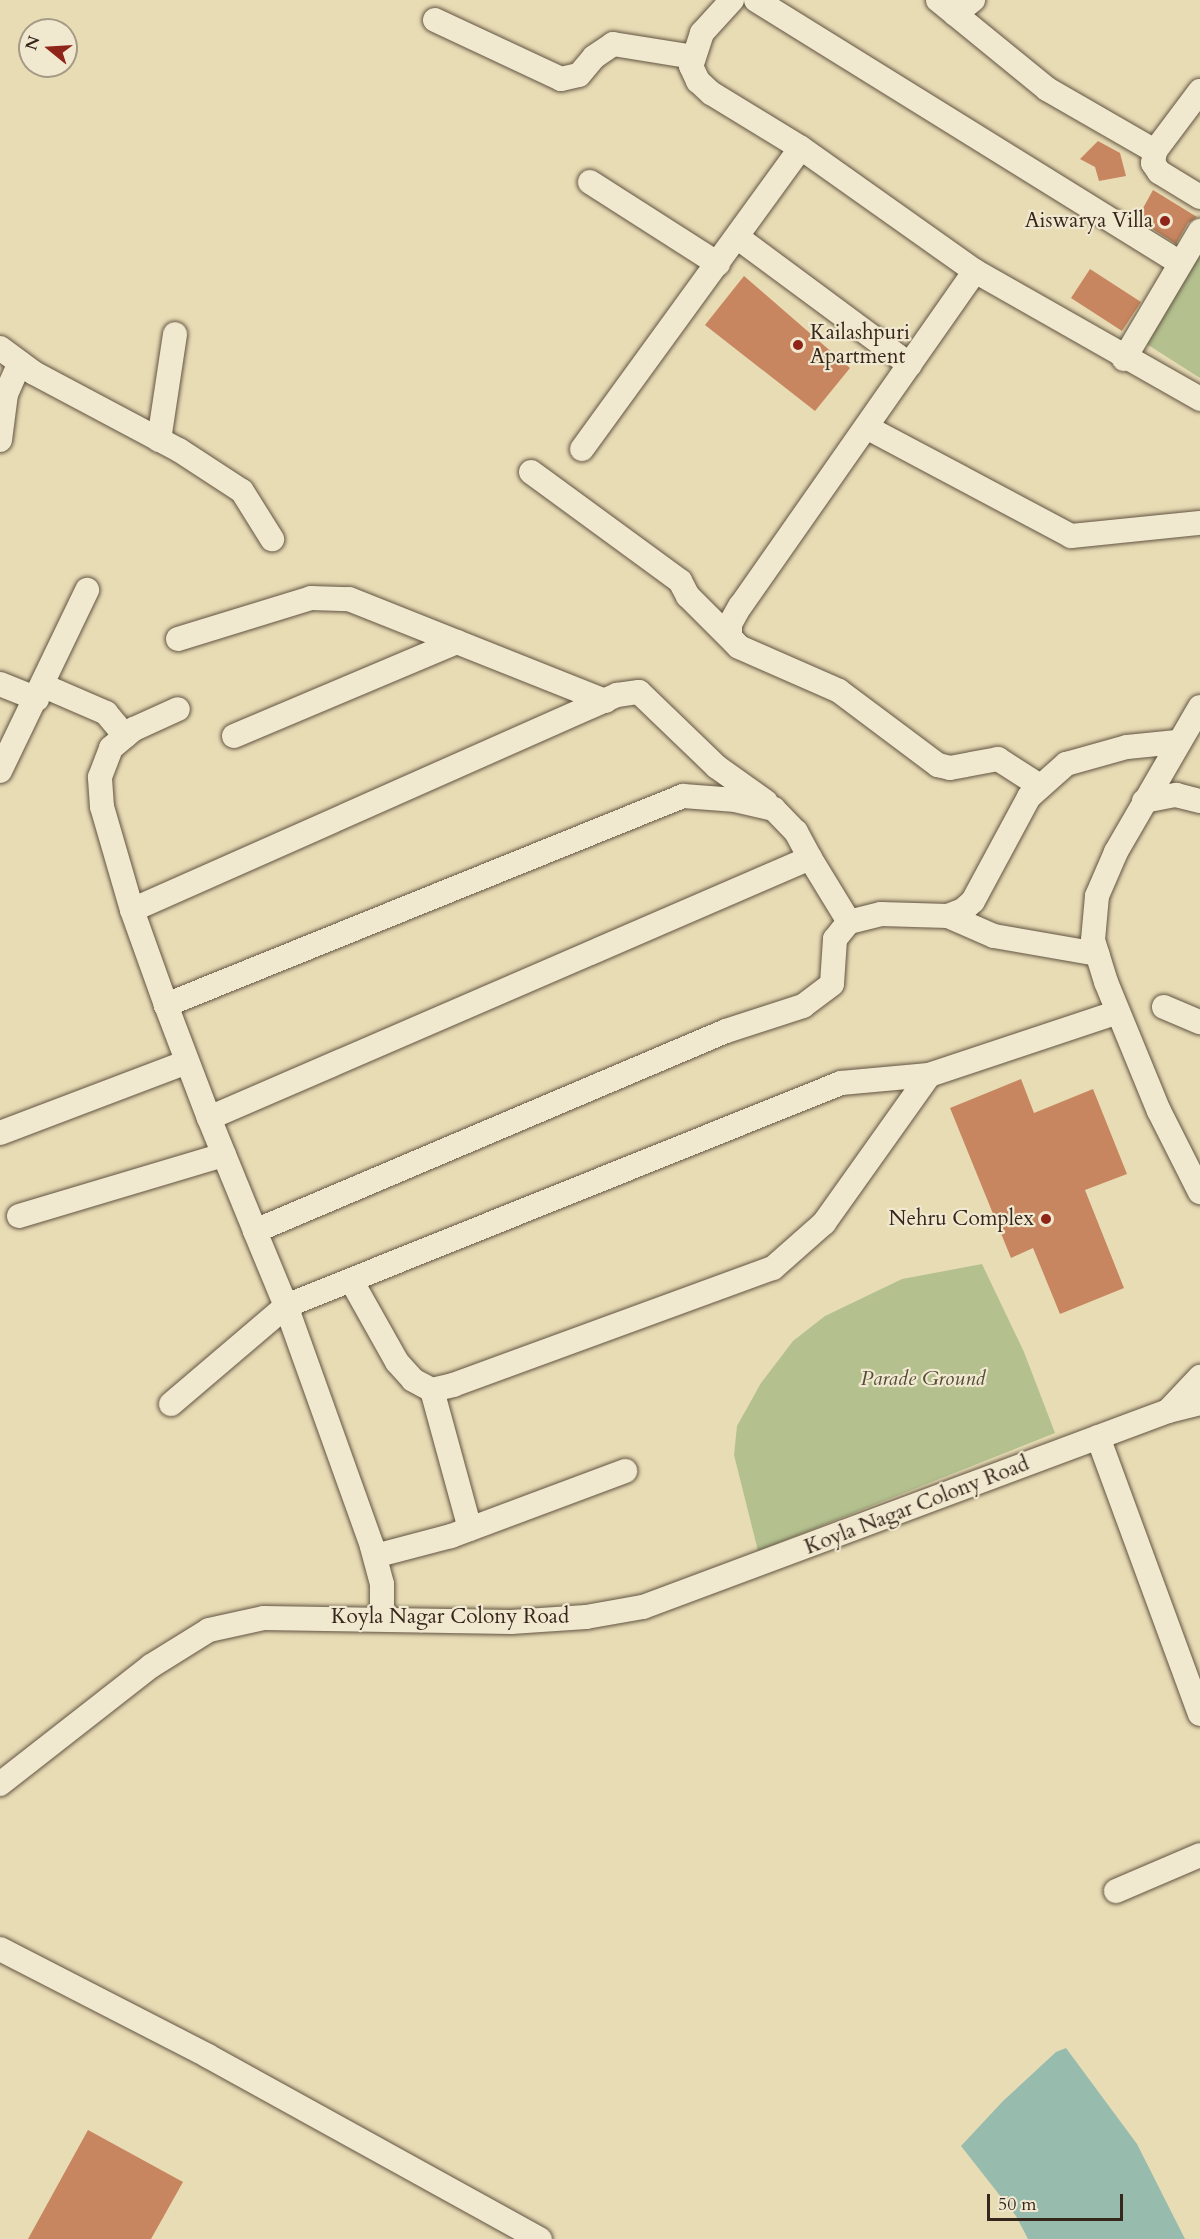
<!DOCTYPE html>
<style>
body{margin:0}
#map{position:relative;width:1200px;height:2239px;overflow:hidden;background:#e8dcb5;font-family:Cardo,serif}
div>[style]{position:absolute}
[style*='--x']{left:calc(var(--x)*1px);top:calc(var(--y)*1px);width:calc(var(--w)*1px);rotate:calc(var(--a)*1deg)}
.green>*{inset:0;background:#b4c18f}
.water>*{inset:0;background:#97bcae}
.building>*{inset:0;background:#c7865f}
.roads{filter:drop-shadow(0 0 2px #625442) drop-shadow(0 0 2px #625442)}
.minor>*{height:24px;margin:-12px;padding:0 12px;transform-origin:12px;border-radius:12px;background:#f0e8cf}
.dots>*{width:16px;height:16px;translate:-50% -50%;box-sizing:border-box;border:3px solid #f0e8cf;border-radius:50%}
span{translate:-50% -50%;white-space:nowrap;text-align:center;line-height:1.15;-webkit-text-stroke:4.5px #f0e8cf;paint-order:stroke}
.poi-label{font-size:21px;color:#36261c}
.right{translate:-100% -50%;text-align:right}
.left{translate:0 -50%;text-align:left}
.park-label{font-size:21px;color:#564d39;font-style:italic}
.street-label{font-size:21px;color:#36261c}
.north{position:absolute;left:18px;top:18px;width:60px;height:60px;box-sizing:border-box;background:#f0e8cf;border:2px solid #a69a87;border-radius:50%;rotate:288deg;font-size:16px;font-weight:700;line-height:24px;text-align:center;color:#36261c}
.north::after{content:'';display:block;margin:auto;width:21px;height:27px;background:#8f2418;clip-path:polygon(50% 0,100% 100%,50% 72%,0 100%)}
.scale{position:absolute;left:987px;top:2194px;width:136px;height:27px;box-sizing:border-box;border:3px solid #36261c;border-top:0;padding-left:8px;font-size:18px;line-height:21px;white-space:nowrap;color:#36261c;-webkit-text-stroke:4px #f0e8cf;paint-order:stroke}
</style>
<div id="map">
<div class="green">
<i style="clip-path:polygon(1200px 245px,1200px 378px,1145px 343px)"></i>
<i style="clip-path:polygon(982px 1264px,1024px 1352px,1055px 1433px,758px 1551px,734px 1455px,737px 1426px,761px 1383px,793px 1341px,825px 1316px,902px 1279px)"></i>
</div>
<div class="water">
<i style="clip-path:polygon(1066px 2048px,1137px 2144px,1185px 2239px,1028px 2239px,1016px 2216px,961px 2146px,1003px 2101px,1056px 2052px)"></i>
</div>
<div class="building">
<i style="clip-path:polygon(1098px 141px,1120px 153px,1126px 176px,1099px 181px,1095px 167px,1080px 159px)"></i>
<i style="clip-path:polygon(1153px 190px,1197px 217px,1188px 223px,1176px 244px,1137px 219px)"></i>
<i style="clip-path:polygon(1090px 269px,1141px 302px,1122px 331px,1071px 298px)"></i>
<i style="clip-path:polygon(744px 276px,850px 368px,815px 411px,705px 325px)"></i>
<i style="clip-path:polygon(1021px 1079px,1034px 1113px,1093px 1089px,1127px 1174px,1085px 1190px,1124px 1288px,1060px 1314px,1033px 1248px,1011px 1258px,950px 1108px)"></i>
<i style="clip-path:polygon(88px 2130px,183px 2182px,151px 2239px,28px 2239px)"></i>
</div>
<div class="roads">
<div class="minor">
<i style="--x:732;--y:0;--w:45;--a:132.3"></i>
<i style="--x:702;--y:33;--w:35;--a:108"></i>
<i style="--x:691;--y:66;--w:17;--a:65"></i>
<i style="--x:698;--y:81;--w:18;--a:43"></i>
<i style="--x:711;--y:93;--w:105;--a:31.4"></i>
<i style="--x:801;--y:148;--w:213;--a:35.3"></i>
<i style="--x:975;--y:271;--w:259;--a:29.6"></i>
<i style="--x:756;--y:0;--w:499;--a:31.8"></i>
<i style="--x:938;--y:0;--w:141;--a:39.2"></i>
<i style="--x:1047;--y:89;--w:125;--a:29.9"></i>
<i style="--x:955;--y:14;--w:23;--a:-38"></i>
<i style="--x:435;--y:20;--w:139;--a:25.1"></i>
<i style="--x:561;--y:79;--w:18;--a:-13"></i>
<i style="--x:579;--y:75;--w:23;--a:-50"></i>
<i style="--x:594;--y:57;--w:23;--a:-34"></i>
<i style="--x:613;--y:44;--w:81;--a:9.2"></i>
<i style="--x:1200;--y:91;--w:75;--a:126.9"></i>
<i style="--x:1155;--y:151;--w:12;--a:99"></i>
<i style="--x:1153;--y:163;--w:11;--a:56"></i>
<i style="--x:1159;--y:172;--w:48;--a:31.4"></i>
<i style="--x:590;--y:182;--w:152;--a:32.6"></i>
<i style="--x:737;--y:237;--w:215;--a:36.5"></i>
<i style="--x:975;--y:271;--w:409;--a:125"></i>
<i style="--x:740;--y:606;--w:21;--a:119"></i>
<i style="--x:730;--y:624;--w:13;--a:90"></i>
<i style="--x:730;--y:637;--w:13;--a:48"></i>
<i style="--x:739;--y:647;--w:109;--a:23.7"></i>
<i style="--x:839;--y:691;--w:124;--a:36.8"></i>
<i style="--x:938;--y:765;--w:12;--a:14"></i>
<i style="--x:950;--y:768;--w:49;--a:-10.6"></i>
<i style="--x:998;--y:759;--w:50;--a:32.7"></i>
<i style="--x:0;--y:348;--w:42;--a:36.3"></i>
<i style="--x:34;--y:373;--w:164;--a:28"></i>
<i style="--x:179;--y:450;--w:75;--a:33.1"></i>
<i style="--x:242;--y:491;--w:57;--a:58"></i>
<i style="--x:1124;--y:359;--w:149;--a:-59.3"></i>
<i style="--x:868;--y:428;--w:230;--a:28"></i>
<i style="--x:1071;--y:536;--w:130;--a:-5.8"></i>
<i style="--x:0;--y:440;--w:46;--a:-82.6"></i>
<i style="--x:6;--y:394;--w:34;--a:-66"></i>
<i style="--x:159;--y:440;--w:107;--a:-81.4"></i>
<i style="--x:582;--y:449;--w:372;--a:-54"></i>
<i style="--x:531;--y:472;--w:185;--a:36.2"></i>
<i style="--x:680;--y:581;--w:17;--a:62"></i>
<i style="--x:688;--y:596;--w:69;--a:45"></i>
<i style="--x:178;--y:639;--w:139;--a:-17.1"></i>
<i style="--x:311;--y:598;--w:38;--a:2"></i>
<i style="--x:349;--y:599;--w:276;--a:21.7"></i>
<i style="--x:0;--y:684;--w:40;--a:22"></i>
<i style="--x:44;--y:686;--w:68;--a:23.5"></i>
<i style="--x:106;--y:713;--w:30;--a:50"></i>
<i style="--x:1200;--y:707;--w:168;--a:120.1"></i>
<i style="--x:1116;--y:852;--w:48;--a:113.4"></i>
<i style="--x:1097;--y:896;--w:44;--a:95.2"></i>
<i style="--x:1093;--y:940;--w:44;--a:72.8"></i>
<i style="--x:1106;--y:982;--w:139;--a:67.7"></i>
<i style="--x:1159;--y:1111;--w:91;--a:63.2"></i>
<i style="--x:234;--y:736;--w:242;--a:-22.9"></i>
<i style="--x:0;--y:771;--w:201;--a:-64.3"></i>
<i style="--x:1144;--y:801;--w:33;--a:-11"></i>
<i style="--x:1176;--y:795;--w:25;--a:14"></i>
<i style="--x:810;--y:858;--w:30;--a:-118"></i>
<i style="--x:796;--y:832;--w:32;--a:-134"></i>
<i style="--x:774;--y:809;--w:39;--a:-167"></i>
<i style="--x:736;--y:800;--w:53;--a:-175.7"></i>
<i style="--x:683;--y:796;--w:558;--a:157.99"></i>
<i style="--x:166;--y:1005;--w:121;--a:69.2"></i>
<i style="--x:209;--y:1118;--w:655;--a:-23.39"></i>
<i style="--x:810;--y:858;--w:75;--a:58.6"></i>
<i style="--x:132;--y:910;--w:531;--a:-23.91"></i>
<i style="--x:617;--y:695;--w:22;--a:-8"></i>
<i style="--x:639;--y:692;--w:108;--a:43.9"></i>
<i style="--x:717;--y:767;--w:60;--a:35.5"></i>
<i style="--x:948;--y:916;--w:50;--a:23.5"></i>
<i style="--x:994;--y:936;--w:105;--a:9.9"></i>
<i style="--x:166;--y:1005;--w:101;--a:-109.7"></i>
<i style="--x:132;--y:910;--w:107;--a:-106.2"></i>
<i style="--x:102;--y:807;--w:30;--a:-94"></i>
<i style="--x:100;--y:777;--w:31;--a:-69"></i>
<i style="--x:111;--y:748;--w:30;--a:-40"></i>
<i style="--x:134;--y:729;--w:48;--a:-24.4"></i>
<i style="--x:1164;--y:1007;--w:39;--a:23"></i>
<i style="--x:209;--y:1118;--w:122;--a:67.8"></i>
<i style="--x:0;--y:1133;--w:200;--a:-20.8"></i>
<i style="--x:19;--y:1216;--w:214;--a:-16.6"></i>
<i style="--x:351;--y:1280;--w:94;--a:60.7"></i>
<i style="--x:397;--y:1362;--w:24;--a:48"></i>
<i style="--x:413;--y:1380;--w:21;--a:28"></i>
<i style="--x:432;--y:1390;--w:22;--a:-13"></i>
<i style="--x:453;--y:1385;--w:341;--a:-20.1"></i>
<i style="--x:773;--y:1268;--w:68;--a:-41.4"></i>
<i style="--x:824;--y:1223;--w:181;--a:-54.6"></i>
<i style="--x:432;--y:1390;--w:144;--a:74.7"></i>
<i style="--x:171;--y:1404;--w:151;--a:-40.4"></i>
<i style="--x:286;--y:1306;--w:598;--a:-21.89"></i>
<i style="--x:841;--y:1083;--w:88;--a:-5.2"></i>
<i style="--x:929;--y:1075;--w:199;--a:-18.4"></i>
<i style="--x:1168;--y:1411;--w:47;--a:-46.7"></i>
<i style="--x:1098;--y:1437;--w:295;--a:69.8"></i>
<i style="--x:375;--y:1556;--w:79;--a:-14.7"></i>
<i style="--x:451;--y:1536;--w:186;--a:-20.5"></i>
<i style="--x:382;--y:1618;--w:34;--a:-90"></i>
<i style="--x:382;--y:1584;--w:39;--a:-105"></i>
<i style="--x:372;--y:1546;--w:255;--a:-109.7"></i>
<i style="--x:286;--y:1306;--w:81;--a:-112.5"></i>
<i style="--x:255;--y:1231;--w:512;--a:-23.01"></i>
<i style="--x:726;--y:1031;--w:81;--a:-18"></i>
<i style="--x:803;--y:1006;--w:36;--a:-37"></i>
<i style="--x:832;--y:984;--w:45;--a:-86.2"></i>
<i style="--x:835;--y:939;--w:22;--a:-51"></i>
<i style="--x:849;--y:922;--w:33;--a:-14"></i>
<i style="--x:881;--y:914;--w:67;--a:1.7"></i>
<i style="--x:948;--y:916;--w:16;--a:-22"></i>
<i style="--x:963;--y:910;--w:13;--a:-42"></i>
<i style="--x:973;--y:901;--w:118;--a:-61.7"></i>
<i style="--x:1029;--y:797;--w:50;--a:-41.7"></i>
<i style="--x:1066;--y:764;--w:63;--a:-15.6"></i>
<i style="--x:1127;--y:747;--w:50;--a:-5.7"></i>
<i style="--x:0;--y:1784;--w:192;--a:-38"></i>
<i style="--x:151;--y:1666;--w:68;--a:-31.8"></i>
<i style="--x:209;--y:1630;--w:56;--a:-12.3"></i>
<i style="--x:264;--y:1618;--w:247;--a:0.9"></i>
<i style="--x:511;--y:1622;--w:75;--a:-3.8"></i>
<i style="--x:586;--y:1617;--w:58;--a:-10"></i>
<i style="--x:643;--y:1607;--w:560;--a:-20.47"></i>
<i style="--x:1168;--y:1411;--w:33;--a:-14"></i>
<i style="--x:1116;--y:1891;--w:91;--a:-23.2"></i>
<i style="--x:0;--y:1949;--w:234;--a:27.2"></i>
<i style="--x:208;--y:2056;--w:379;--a:28.9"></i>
</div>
</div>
<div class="dots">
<i style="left:1165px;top:221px;background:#8f2418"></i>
<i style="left:798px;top:345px;background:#8f2418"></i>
<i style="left:1046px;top:1219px;background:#8f2418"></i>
</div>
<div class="poi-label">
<span class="right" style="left:1153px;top:221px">Aiswarya Villa</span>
<span class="left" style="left:810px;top:345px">Kailashpuri<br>Apartment</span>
<span class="right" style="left:1034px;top:1219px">Nehru Complex</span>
</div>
<div class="park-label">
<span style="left:923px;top:1379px">Parade Ground</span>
</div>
<div class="street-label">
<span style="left:917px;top:1506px;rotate:-21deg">Koyla Nagar Colony Road</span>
<span style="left:450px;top:1617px">Koyla Nagar Colony Road</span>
</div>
<div class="north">N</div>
<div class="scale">50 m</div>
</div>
